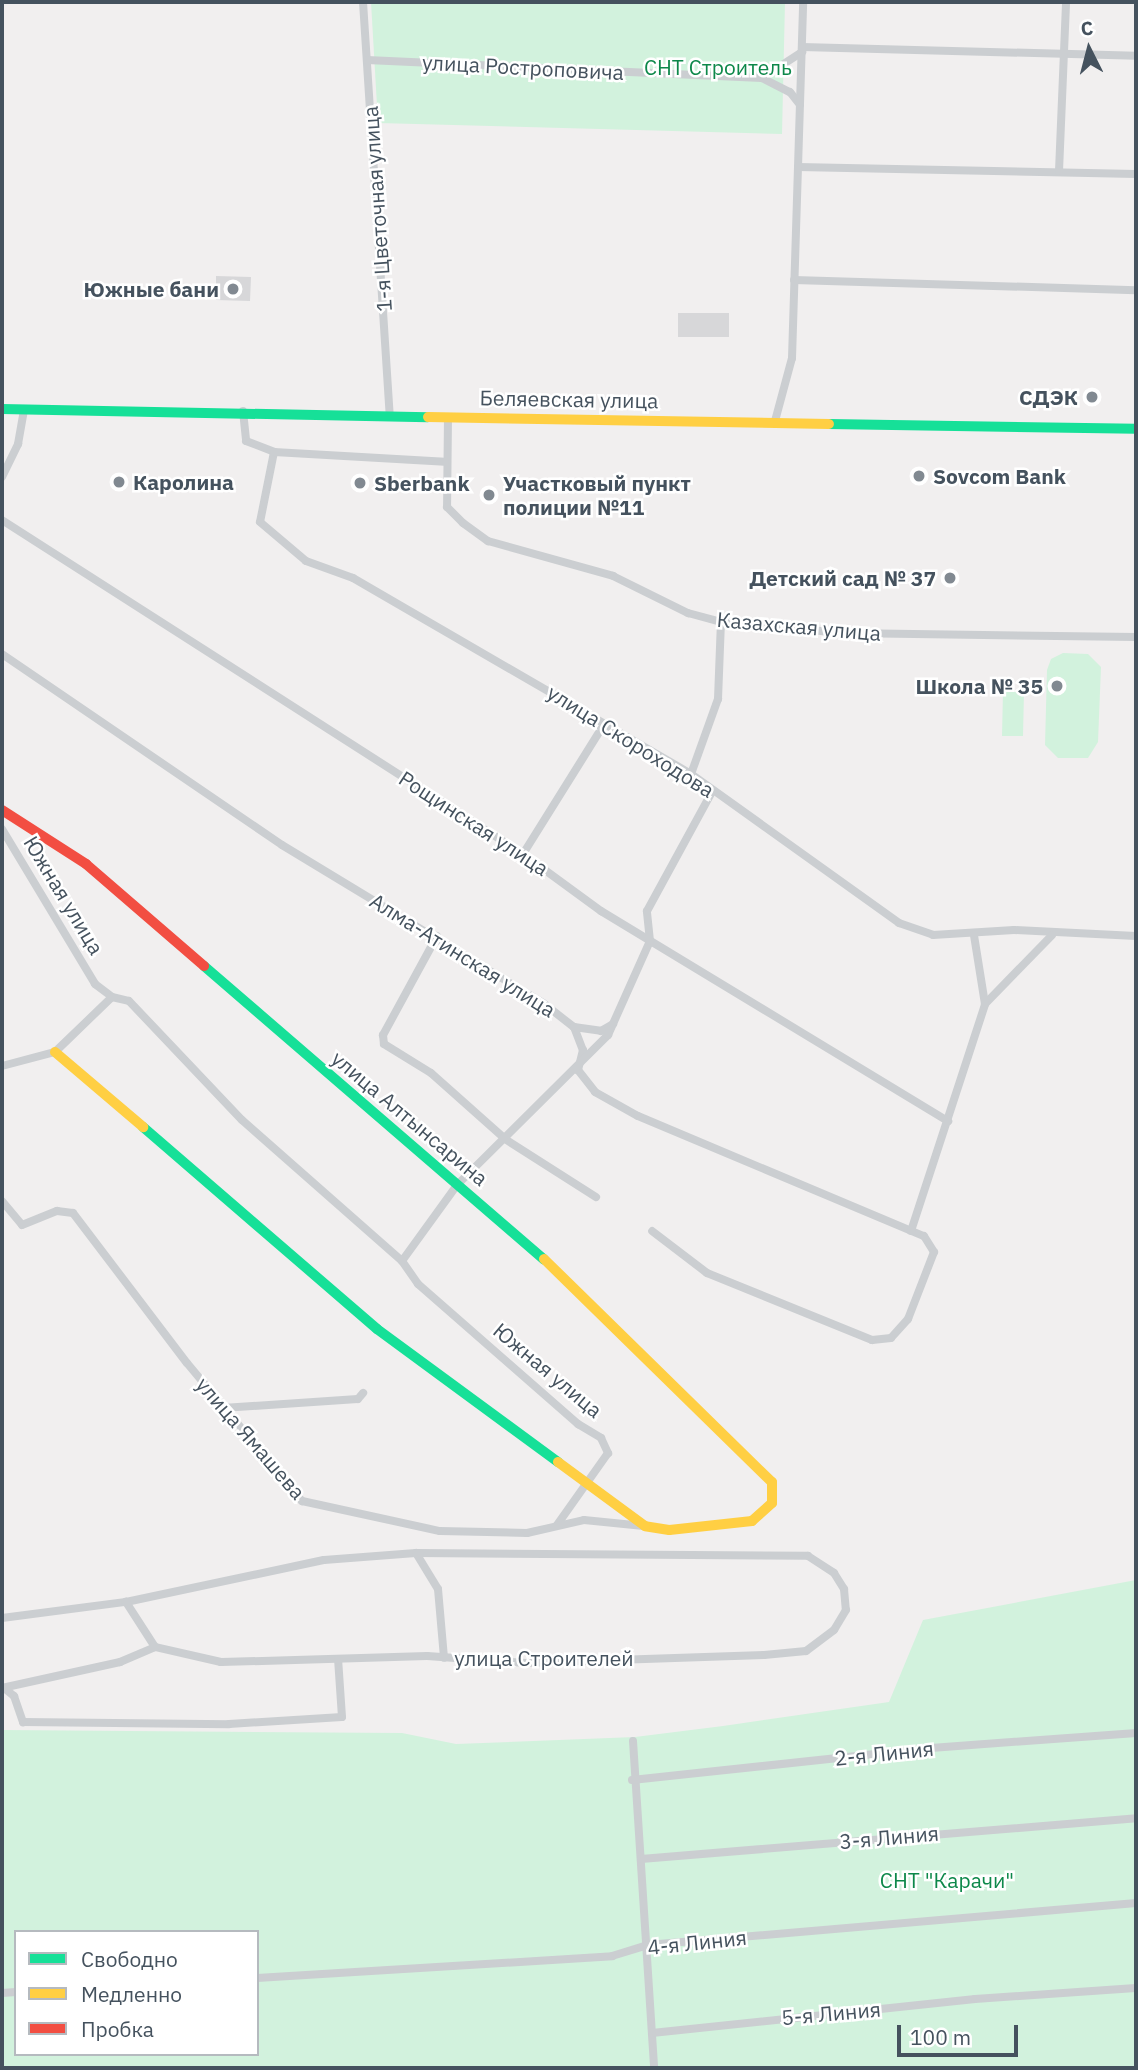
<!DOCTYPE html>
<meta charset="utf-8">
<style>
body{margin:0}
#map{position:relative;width:1138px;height:2070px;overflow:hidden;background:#f1efef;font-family:"IBM Plex Sans",sans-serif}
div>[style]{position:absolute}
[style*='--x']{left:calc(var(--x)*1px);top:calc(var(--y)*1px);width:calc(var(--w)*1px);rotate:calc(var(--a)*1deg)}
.green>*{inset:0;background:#d2f2dd}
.building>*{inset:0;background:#d7d7d9}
.street>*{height:8px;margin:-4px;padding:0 4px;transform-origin:4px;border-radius:4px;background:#cbced1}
.fast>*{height:10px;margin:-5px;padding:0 5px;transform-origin:5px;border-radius:5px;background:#16e098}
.slow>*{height:10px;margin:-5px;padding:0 5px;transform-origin:5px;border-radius:5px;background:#ffcf43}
.jam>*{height:10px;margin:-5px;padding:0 5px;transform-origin:5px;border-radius:5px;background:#f24e42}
.dots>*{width:19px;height:19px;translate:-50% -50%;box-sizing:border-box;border:4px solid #fff;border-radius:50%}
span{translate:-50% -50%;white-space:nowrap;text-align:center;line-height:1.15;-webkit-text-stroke:5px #fff;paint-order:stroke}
.street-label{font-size:21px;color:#45525e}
.park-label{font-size:21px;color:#0d884a}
.poi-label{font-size:21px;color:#45525e;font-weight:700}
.right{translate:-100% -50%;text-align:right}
.left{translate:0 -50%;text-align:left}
.frame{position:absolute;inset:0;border:4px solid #45525e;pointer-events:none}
.legend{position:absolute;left:14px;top:1930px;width:245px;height:126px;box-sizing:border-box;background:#fff;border:2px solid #b5babf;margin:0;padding:9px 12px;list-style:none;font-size:21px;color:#45525e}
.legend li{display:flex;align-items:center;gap:14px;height:35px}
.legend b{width:35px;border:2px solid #b5babf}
.north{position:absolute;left:1054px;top:14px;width:70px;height:70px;-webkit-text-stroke:5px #fff;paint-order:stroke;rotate:354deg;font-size:19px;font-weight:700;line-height:28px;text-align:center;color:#45525e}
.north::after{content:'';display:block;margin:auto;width:24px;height:32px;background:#45525e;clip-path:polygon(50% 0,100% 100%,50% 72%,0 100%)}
.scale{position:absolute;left:897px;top:2025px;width:121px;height:32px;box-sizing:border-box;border:4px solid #45525e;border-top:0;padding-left:9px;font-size:21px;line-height:24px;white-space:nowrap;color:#45525e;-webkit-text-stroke:5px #fff;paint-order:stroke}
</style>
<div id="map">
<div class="green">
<i style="clip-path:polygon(371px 2px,785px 2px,782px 134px,378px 123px)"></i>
<i style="clip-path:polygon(1063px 653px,1088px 654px,1101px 667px,1098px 742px,1088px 758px,1058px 758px,1045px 745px,1047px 670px,1051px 659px)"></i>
<i style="clip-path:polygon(1003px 691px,1024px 692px,1023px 736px,1002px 736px)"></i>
<i style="clip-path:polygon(evenodd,1136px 1580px,1136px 2068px,2px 2068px,2px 1730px,402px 1733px,456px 1744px,635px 1737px,723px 1726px,889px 1702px,923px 1620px,1136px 1580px,16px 1932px,257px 1932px,257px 2054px,16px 2054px,16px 1932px)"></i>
</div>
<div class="building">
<i style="clip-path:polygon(216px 276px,251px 277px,250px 301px,216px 300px)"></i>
<i style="clip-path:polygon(678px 313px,729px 313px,729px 337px,678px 337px)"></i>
</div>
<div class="street">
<i style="--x:363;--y:2;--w:415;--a:86.3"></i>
<i style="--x:802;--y:47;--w:334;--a:1.5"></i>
<i style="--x:367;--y:60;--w:395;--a:2.6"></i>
<i style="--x:762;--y:78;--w:31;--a:27"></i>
<i style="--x:790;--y:92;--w:16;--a:52"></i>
<i style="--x:762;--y:78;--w:48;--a:-33"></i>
<i style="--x:798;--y:167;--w:338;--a:1.2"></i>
<i style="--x:1059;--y:171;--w:169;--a:-87.6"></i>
<i style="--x:794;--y:280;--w:342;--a:1.7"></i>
<i style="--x:243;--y:411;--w:30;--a:84"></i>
<i style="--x:246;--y:441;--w:30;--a:21"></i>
<i style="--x:274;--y:452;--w:71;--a:101.3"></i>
<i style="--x:260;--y:522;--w:60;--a:40.3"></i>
<i style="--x:306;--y:561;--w:50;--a:19.9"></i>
<i style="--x:353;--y:578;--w:391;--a:30.1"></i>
<i style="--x:691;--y:774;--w:256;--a:35.6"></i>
<i style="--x:899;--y:923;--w:36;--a:19"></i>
<i style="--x:933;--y:935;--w:81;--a:-3.5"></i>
<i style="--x:1014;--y:930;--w:122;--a:2.8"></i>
<i style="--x:448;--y:417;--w:90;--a:90.6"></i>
<i style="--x:447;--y:507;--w:23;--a:45"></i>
<i style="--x:463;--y:523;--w:31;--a:36"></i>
<i style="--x:488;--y:541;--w:130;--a:15.6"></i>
<i style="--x:613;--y:576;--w:84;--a:26.3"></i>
<i style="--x:688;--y:613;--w:34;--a:15"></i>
<i style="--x:721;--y:622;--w:123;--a:5.1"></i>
<i style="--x:844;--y:633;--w:292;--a:0.8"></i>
<i style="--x:775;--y:421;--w:65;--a:-74.9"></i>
<i style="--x:792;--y:358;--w:356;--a:-88.2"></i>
<i style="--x:274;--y:452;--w:171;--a:3.3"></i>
<i style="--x:2;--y:477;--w:37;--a:-64"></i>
<i style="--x:18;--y:444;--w:35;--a:-80"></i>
<i style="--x:2;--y:520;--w:619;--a:32.66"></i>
<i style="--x:523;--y:854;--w:97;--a:36.2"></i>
<i style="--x:601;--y:911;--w:406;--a:31.2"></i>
<i style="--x:2;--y:654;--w:339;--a:34.3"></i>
<i style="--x:282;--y:845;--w:305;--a:31.2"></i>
<i style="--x:543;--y:1003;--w:39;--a:38"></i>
<i style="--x:574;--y:1027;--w:25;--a:69"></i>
<i style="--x:583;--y:1050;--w:21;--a:104"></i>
<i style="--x:578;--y:1070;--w:28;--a:52"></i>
<i style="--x:595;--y:1092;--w:49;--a:29.2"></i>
<i style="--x:638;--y:1116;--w:310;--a:22.8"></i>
<i style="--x:924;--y:1236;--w:19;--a:58"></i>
<i style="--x:934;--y:1252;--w:72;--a:111.2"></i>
<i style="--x:908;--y:1319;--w:25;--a:132"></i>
<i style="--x:891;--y:1338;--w:19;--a:174"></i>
<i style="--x:872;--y:1340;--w:178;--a:-157.9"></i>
<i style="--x:707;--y:1273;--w:69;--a:-142.6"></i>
<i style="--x:691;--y:774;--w:80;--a:-70.2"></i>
<i style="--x:718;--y:699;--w:77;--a:-87.8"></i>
<i style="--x:2;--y:829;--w:181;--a:59"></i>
<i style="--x:95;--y:984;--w:21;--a:37"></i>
<i style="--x:112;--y:997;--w:17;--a:13"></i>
<i style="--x:129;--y:1001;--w:164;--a:46.5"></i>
<i style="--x:242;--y:1120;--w:213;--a:41.4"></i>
<i style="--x:402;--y:1261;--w:28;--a:55"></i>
<i style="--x:418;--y:1284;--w:213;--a:41.2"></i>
<i style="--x:578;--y:1424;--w:27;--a:31"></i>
<i style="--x:601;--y:1438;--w:17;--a:65"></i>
<i style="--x:608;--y:1453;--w:88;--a:125.3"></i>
<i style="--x:523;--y:854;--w:151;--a:-58"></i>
<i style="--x:437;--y:936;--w:113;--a:118.6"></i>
<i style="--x:383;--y:1035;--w:9;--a:84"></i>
<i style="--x:384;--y:1044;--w:55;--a:31.7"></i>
<i style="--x:431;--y:1073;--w:99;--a:41.7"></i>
<i style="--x:505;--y:1139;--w:108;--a:32.5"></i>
<i style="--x:985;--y:1004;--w:96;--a:-45.8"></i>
<i style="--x:574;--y:1027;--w:27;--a:8"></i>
<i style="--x:601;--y:1031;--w:14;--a:-30"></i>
<i style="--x:2;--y:1066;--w:55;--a:-14.8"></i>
<i style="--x:55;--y:1052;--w:79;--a:-44"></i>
<i style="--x:2;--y:1201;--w:31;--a:50"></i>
<i style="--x:22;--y:1225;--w:38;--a:-22"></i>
<i style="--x:57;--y:1211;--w:16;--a:7"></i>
<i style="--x:73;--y:1213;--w:188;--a:52.8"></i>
<i style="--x:187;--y:1363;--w:180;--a:50.2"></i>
<i style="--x:302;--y:1501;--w:141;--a:12.3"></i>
<i style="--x:440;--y:1531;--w:87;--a:1.3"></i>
<i style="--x:527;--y:1533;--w:58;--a:-12.8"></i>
<i style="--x:584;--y:1520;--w:60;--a:5.7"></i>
<i style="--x:911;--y:1231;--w:239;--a:-71.9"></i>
<i style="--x:985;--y:1004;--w:70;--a:-99.1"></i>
<i style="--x:402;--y:1261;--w:94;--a:-54.1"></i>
<i style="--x:457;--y:1185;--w:213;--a:-44.8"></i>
<i style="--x:608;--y:1035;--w:103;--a:-65.9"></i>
<i style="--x:650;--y:941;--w:30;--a:-96"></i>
<i style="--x:647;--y:911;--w:136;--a:-61.4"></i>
<i style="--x:223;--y:1408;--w:135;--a:-3.8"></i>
<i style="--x:358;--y:1399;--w:8;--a:-50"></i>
<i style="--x:416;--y:1553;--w:42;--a:58.6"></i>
<i style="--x:438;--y:1589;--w:69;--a:85"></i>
<i style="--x:2;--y:1618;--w:125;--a:-7.4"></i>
<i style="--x:126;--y:1602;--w:202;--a:-12"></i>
<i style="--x:324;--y:1560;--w:92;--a:-4.4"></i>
<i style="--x:416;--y:1553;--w:392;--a:0.4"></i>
<i style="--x:808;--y:1556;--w:31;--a:33"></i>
<i style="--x:834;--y:1573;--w:19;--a:58"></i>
<i style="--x:844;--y:1589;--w:21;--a:85"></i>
<i style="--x:846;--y:1610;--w:23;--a:121"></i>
<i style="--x:834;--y:1630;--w:35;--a:143"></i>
<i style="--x:806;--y:1651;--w:42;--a:174.6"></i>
<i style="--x:764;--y:1655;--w:238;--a:178.1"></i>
<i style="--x:526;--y:1663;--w:99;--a:-176"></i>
<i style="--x:427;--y:1656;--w:206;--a:178.3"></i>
<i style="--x:221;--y:1662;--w:68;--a:-167.2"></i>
<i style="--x:155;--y:1647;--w:54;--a:-122.8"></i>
<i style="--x:2;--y:1688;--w:121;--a:-12.4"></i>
<i style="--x:120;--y:1662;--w:38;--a:-23"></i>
<i style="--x:4;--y:1688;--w:13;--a:39"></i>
<i style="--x:14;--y:1696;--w:28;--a:71"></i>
<i style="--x:23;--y:1722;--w:206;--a:0.6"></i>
<i style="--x:229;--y:1724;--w:113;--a:-3.5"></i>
<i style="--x:342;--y:1717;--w:58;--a:-93.9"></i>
<i style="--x:633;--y:1741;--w:328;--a:86.3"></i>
<i style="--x:632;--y:1780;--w:301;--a:-6.1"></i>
<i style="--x:931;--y:1748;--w:206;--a:-4.2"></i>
<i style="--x:641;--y:1859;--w:497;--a:-4.7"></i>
<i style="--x:257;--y:1978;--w:356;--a:-3.5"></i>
<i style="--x:612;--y:1956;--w:37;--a:-17"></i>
<i style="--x:647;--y:1945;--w:491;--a:-4.9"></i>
<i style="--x:2;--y:1993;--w:14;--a:-4"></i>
<i style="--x:652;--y:2033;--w:325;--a:-6"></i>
<i style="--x:975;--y:1999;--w:161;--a:-3.9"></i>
</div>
<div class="fast">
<i style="--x:2;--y:409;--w:426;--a:1.1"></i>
<i style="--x:829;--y:424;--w:307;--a:0.9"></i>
<i style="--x:204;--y:966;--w:449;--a:40.8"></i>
<i style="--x:143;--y:1127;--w:309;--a:40.8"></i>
<i style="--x:377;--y:1329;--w:225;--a:36.3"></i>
</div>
<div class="slow">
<i style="--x:428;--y:417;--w:401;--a:1"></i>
<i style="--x:55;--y:1052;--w:116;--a:40.4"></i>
<i style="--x:544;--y:1259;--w:319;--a:44.4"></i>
<i style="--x:772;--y:1482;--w:21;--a:90"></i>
<i style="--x:772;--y:1503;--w:27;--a:138"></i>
<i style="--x:752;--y:1521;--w:83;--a:173.8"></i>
<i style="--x:669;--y:1530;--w:24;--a:-171"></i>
<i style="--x:645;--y:1526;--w:108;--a:-143.7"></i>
</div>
<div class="jam">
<i style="--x:2;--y:810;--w:100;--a:32.7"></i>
<i style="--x:86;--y:864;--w:156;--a:40.8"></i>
</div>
<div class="dots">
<i style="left:233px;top:289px;background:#818991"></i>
<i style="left:1092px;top:397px;background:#818991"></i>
<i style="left:919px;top:476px;background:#818991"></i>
<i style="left:119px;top:482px;background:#818991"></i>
<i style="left:360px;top:483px;background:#818991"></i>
<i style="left:489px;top:495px;background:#818991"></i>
<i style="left:950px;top:578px;background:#818991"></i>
<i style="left:1057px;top:686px;background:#818991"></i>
</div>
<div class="street-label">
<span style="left:523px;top:67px;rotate:3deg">улица Ростроповича</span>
<span style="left:377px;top:209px;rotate:-94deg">1-я Цветочная улица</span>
<span style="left:569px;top:399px;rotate:1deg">Беляевская улица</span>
<span style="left:799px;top:626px;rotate:5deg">Казахская улица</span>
<span style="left:631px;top:741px;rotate:32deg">улица Скороходова</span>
<span style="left:474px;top:823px;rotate:33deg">Рощинская улица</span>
<span style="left:64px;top:895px;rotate:59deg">Южная улица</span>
<span style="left:463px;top:955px;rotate:32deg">Алма-Атинская улица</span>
<span style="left:410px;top:1118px;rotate:40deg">улица Алтынсарина</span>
<span style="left:548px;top:1370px;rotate:40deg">Южная улица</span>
<span style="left:251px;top:1438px;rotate:49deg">улица Ямашева</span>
<span style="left:544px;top:1658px">улица Строителей</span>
<span style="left:884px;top:1753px;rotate:-6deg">2-я Линия</span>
<span style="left:889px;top:1837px;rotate:-5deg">3-я Линия</span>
<span style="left:697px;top:1942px;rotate:-6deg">4-я Линия</span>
<span style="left:831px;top:2013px;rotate:-5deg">5-я Линия</span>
</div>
<div class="park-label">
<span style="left:718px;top:67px">СНТ Строитель</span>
<span style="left:947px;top:1880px">СНТ "Карачи"</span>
</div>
<div class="poi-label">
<span class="right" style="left:219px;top:289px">Южные бани</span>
<span class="right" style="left:1078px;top:397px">СДЭК</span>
<span class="left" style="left:933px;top:476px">Sovcom Bank</span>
<span class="left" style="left:133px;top:482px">Каролина</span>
<span class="left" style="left:374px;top:483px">Sberbank</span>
<span class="left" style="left:503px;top:495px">Участковый пункт<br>полиции №11</span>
<span class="right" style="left:936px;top:578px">Детский сад № 37</span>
<span class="right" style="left:1043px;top:686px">Школа № 35</span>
</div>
<div class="frame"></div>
<ul class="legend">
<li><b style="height:9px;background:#16e098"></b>Свободно</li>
<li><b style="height:9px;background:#ffcf43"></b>Медленно</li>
<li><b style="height:9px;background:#f24e42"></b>Пробка</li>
</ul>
<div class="north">С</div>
<div class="scale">100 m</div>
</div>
